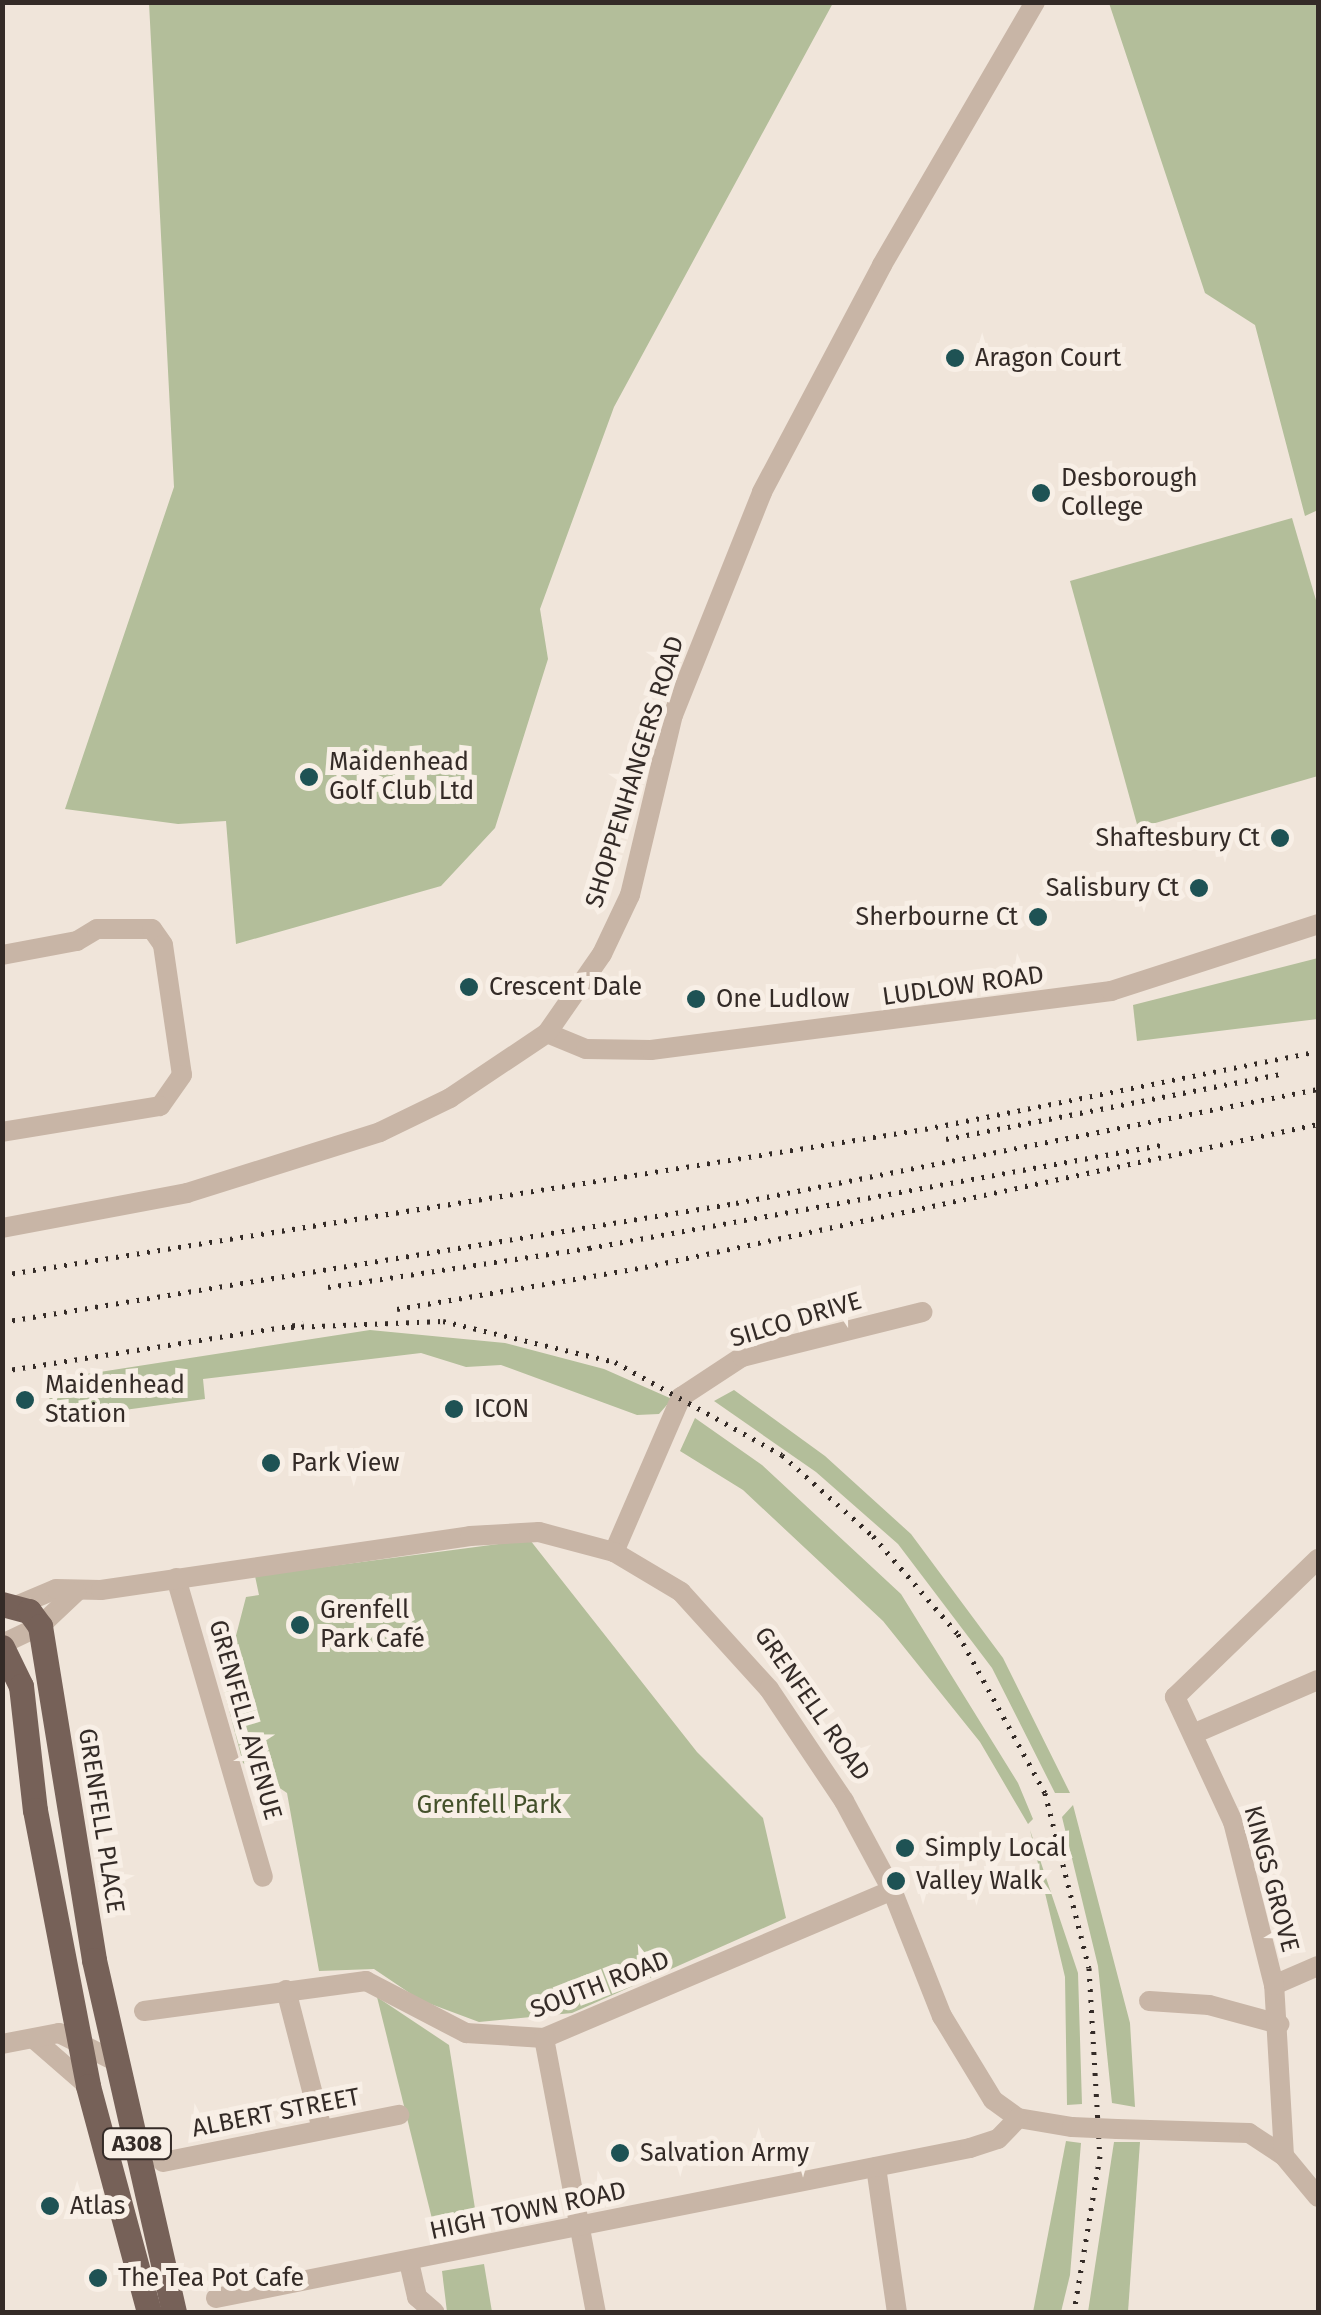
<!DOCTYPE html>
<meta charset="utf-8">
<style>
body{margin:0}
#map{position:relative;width:1321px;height:2315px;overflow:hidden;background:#f0e5da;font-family:"Fira Sans",sans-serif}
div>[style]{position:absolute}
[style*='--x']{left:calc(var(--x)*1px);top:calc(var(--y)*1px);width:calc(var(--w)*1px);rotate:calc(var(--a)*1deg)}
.green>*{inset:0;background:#b3be9a}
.minor>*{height:20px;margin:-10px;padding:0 10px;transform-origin:10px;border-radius:10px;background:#c8b5a6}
.major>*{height:25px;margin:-12.5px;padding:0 12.5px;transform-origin:12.5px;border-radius:12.5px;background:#766158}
.rail>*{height:5px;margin-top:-2.5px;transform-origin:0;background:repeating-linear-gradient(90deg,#342b27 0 2.5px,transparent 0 10.5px)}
.minor-bridge>*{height:20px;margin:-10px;padding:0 10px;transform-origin:10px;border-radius:10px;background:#c8b5a6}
.dots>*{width:28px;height:28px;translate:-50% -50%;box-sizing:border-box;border:5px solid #f8efe6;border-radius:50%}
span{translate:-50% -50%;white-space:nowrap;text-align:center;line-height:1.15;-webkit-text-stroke:10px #f8efe6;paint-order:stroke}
.shield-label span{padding:2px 8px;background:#f8efe6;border:2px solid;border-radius:8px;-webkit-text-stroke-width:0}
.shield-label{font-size:22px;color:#342b27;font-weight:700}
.poi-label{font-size:25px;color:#342b27}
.left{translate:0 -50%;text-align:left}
.right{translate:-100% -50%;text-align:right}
.street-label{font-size:25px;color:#342b27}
.park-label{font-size:25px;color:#44512b}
.frame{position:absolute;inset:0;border:5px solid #342b27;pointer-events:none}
</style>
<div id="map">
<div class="green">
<i style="clip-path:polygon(149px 3px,833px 3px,614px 407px,540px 609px,548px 659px,495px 828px,441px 886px,236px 944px,226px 821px,178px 824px,65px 809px,174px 487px)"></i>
<i style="clip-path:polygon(1109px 3px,1318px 3px,1318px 510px,1305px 516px,1255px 325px,1205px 293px)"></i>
<i style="clip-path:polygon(1292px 518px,1318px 607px,1318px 776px,1138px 828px,1070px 581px)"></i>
<i style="clip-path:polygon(1318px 958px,1318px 1019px,1137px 1041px,1133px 1005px)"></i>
<i style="clip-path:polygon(370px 1330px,505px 1343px,604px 1369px,672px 1399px,659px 1414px,637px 1415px,501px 1365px,466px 1367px,421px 1353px,203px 1379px,205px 1399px,51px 1420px,48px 1380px)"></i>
<i style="clip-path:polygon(734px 1390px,825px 1456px,911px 1534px,1003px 1658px,1070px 1793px,1055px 1793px,992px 1668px,898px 1544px,816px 1472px,714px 1401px)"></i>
<i style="clip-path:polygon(695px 1418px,762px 1465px,901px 1594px,1018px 1783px,1033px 1819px,1028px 1824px,980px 1742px,883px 1621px,743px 1490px,680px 1451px)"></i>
<i style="clip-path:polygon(530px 1540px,697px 1752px,763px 1818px,786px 1918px,572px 2013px,479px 2022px,420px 2000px,374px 1969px,319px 1971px,287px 1793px,243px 1763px,214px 1653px,232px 1651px,246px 1597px,259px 1595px,255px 1576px)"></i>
<i style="clip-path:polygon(1073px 1805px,1130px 2023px,1135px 2107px,1112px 2103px,1098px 1966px,1062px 1817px)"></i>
<i style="clip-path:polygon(1030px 1830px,1078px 1973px,1082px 2104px,1067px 2105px,1065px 1977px)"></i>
<i style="clip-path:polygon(377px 1997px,449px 2045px,477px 2221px,435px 2231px)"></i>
<i style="clip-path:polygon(1066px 2141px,1081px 2143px,1070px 2275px,1061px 2312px,1033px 2312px)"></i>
<i style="clip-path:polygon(1114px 2142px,1140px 2142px,1128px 2312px,1088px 2312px)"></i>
<i style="clip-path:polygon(484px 2264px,492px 2312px,447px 2312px,442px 2271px)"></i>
</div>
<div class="minor">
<i style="--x:2;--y:955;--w:76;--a:-10.6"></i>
<i style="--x:77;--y:941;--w:23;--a:-31"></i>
<i style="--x:97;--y:929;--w:55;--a:0"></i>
<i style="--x:152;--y:929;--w:19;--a:55"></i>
<i style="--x:163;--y:945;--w:131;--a:81.7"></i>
<i style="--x:182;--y:1075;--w:38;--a:125"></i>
<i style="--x:160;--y:1106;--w:160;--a:170.7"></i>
<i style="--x:547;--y:1033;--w:42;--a:22.3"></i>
<i style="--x:586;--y:1049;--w:65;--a:0.9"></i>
<i style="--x:651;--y:1050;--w:464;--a:-7.3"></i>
<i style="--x:1111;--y:991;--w:218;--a:-17.9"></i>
<i style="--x:2;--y:1228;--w:188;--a:-10.7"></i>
<i style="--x:187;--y:1193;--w:202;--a:-17.5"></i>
<i style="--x:380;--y:1132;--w:78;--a:-25.9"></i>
<i style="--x:450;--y:1098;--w:117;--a:-33.8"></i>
<i style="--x:547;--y:1033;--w:96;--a:-55.2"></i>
<i style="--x:602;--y:954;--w:65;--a:-64.6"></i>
<i style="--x:630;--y:895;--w:185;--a:-76.6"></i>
<i style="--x:673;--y:715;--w:240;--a:-68.2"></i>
<i style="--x:762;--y:492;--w:257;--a:-62.1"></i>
<i style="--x:882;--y:265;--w:304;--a:-59.8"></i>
<i style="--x:614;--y:1552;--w:169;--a:-66.6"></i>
<i style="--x:681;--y:1397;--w:73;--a:-33.3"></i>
<i style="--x:742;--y:1357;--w:186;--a:-14"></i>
<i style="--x:176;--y:1578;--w:311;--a:73.8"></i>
<i style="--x:16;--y:1606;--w:43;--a:-23"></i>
<i style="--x:56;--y:1589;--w:45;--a:1.3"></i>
<i style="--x:101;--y:1590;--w:373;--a:-8.3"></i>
<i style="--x:470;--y:1536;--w:69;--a:-3.3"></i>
<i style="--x:539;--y:1532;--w:78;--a:14.9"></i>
<i style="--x:614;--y:1552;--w:78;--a:30.8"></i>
<i style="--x:681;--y:1592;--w:131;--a:47.8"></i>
<i style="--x:769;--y:1689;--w:135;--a:56.2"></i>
<i style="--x:844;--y:1801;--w:101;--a:61.7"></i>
<i style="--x:892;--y:1890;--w:136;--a:68.4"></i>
<i style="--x:942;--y:2016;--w:98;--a:58.7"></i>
<i style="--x:993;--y:2100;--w:31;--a:36"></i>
<i style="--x:1018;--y:2118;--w:55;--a:9.5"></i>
<i style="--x:2;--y:1644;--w:42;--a:-25.3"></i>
<i style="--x:40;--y:1626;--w:50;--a:-43.4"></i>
<i style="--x:1193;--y:1734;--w:136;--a:-23.4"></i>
<i style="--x:1274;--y:1985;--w:48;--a:-23.4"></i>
<i style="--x:286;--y:1990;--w:144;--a:75.5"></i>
<i style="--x:1149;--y:2001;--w:60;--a:3.8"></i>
<i style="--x:1209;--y:2005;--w:73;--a:15.2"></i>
<i style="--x:144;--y:2011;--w:224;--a:-7.7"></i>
<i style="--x:366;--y:1981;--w:113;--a:27.5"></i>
<i style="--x:466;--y:2033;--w:78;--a:3.7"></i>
<i style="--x:544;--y:2038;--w:378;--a:-23"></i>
<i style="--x:544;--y:2038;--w:279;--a:79.3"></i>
<i style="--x:34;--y:2039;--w:72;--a:41"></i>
<i style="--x:2;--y:2044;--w:58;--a:-10.9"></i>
<i style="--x:59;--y:2033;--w:65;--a:26.6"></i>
<i style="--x:1117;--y:2129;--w:132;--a:1.7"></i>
<i style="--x:1249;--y:2133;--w:42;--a:33.3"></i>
<i style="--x:1284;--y:2156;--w:53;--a:50.3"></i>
<i style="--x:1284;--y:2156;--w:171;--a:-93.3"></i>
<i style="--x:1274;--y:1985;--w:168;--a:-104.1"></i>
<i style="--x:1233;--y:1822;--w:138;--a:-114.9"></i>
<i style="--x:1175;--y:1697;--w:199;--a:-44"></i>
<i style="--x:163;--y:2162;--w:241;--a:-11.3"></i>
<i style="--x:876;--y:2167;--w:147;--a:81.8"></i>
<i style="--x:409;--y:2262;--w:36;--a:77"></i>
<i style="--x:417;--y:2297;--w:23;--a:41"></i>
<i style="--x:216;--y:2298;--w:769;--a:-11.25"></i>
<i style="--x:970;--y:2148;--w:29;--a:-18"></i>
<i style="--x:998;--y:2139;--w:29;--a:-46"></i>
</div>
<div class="major">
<i style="--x:2;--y:1604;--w:28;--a:15"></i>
<i style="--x:29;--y:1611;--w:19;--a:54"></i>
<i style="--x:40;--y:1626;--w:338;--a:80.8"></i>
<i style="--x:94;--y:1960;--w:361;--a:77.2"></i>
<i style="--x:2;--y:1647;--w:43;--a:64"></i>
<i style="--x:21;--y:1686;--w:125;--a:83.6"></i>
<i style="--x:35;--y:1810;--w:281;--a:79.1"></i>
<i style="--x:88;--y:2086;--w:234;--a:74.9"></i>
</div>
<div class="rail">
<i style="--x:946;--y:1139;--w:344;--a:-11"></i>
<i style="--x:2;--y:1275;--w:934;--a:-8.99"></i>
<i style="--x:925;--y:1129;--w:401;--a:-11.2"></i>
<i style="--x:328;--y:1287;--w:264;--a:-8.5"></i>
<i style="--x:589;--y:1248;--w:581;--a:-10.21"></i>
<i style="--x:397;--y:1309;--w:252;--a:-9.6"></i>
<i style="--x:645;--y:1267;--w:688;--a:-12"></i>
<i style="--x:2;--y:1322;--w:744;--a:-9.21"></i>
<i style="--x:736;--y:1203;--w:593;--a:-11.08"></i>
<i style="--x:291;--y:1327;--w:152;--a:-2.3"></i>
<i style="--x:443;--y:1321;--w:177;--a:13.4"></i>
<i style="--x:615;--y:1362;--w:191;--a:29.1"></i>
<i style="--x:782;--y:1455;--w:122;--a:41.7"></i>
<i style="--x:873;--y:1536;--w:130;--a:49.1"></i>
<i style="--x:958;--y:1634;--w:181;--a:61.3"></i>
<i style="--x:1045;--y:1793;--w:180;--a:75.9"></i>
<i style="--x:1089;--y:1968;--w:188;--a:86.7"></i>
<i style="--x:1100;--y:2156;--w:158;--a:99.5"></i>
<i style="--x:2;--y:1371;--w:305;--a:-8.9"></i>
</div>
<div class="minor-bridge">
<i style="--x:1072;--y:2127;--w:45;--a:2.5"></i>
</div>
<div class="dots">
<i style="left:955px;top:358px;background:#1e5254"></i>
<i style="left:1041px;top:493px;background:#1e5254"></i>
<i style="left:309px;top:777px;background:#1e5254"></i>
<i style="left:1280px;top:838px;background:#1e5254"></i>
<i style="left:1199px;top:888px;background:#1e5254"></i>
<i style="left:1038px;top:917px;background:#1e5254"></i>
<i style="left:469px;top:987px;background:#1e5254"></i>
<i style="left:696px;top:999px;background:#1e5254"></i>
<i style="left:25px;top:1400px;background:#1e5254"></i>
<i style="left:454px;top:1409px;background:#1e5254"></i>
<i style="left:271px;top:1463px;background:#1e5254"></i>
<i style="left:300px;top:1625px;background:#1e5254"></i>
<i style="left:905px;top:1848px;background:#1e5254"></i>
<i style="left:896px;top:1881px;background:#1e5254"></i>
<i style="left:620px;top:2153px;background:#1e5254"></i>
<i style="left:50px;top:2206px;background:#1e5254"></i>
<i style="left:98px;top:2278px;background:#1e5254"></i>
</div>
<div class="shield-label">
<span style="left:137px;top:2144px">A308</span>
</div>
<div class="poi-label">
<span class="left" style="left:975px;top:358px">Aragon Court</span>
<span class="left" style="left:1061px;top:493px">Desborough<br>College</span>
<span class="left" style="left:329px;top:777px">Maidenhead<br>Golf Club Ltd</span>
<span class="right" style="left:1260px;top:838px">Shaftesbury Ct</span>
<span class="right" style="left:1179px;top:888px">Salisbury Ct</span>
<span class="right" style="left:1018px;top:917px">Sherbourne Ct</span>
<span class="left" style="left:489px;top:987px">Crescent Dale</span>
<span class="left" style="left:716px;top:999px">One Ludlow</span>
<span class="left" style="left:45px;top:1400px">Maidenhead<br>Station</span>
<span class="left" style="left:474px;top:1409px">ICON</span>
<span class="left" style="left:291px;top:1463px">Park View</span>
<span class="left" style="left:320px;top:1625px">Grenfell<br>Park Café</span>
<span class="left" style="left:925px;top:1848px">Simply Local</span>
<span class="left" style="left:916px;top:1881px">Valley Walk</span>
<span class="left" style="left:640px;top:2153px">Salvation Army</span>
<span class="left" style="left:70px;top:2206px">Atlas</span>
<span class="left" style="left:118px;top:2278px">The Tea Pot Cafe</span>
</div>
<div class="street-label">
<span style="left:635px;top:772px;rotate:-73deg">SHOPPENHANGERS ROAD</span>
<span style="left:963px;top:986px;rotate:-8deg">LUDLOW ROAD</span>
<span style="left:796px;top:1320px;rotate:-17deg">SILCO DRIVE</span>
<span style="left:812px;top:1704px;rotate:55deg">GRENFELL ROAD</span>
<span style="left:245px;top:1720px;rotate:74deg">GRENFELL AVENUE</span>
<span style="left:101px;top:1821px;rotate:81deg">GRENFELL PLACE</span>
<span style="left:1271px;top:1879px;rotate:75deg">KINGS GROVE</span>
<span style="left:600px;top:1985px;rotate:-21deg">SOUTH ROAD</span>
<span style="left:276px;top:2113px;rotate:-11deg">ALBERT STREET</span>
<span style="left:528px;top:2211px;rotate:-12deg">HIGH TOWN ROAD</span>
</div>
<div class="park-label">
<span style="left:489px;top:1805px">Grenfell Park</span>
</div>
<div class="frame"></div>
</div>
